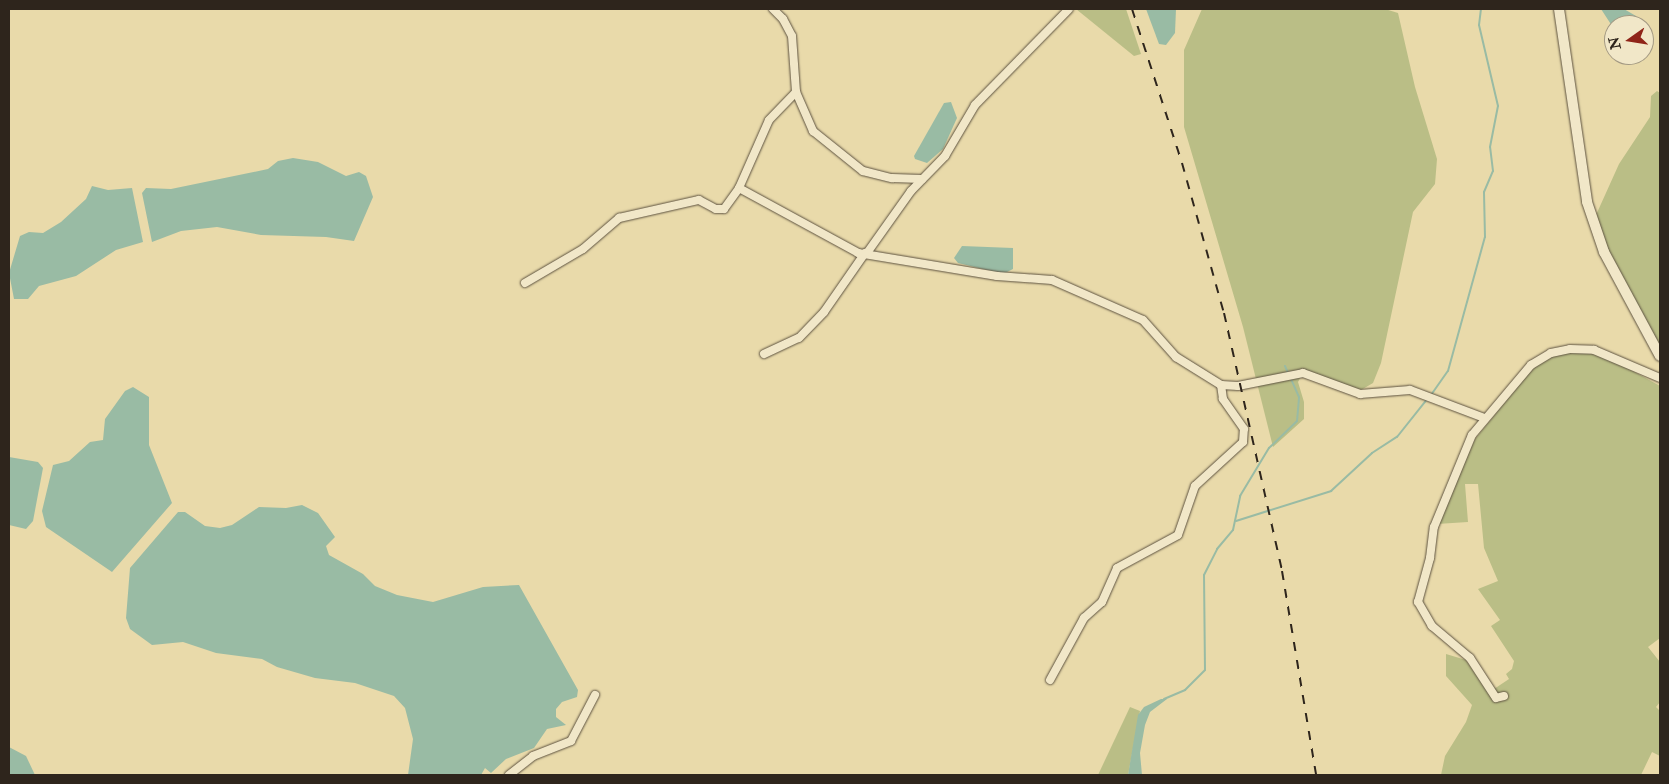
<!DOCTYPE html>
<style>
body{margin:0}
#map{position:relative;width:1669px;height:784px;overflow:hidden;background:#e9daaa;font-family:"IM FELL Double Pica",serif}
div>[style]{position:absolute}
[style*='--x']{left:calc(var(--x)*1px);top:calc(var(--y)*1px);width:calc(var(--w)*1px);rotate:calc(var(--a)*1deg)}
.green>*{inset:0;background:#babe86}
.water>*{inset:0;background:#99bba4}
.stream>*{height:2px;margin:-1px;padding:0 1px;transform-origin:1px;border-radius:1px;background:#99bba4}
.roads{filter:drop-shadow(0 0 1px #5d5240) drop-shadow(0 0 1px #5d5240)}
.minor>*{height:8px;margin:-4px;padding:0 4px;transform-origin:4px;border-radius:4px;background:#f1e7c8}
.tertiary>*{height:10px;margin:-5px;padding:0 5px;transform-origin:5px;border-radius:5px;background:#f1e7c8}
.rail>*{height:2px;margin-top:-1px;transform-origin:0;background:repeating-linear-gradient(90deg,#2e251c 0 9px,transparent 0 18px)}
span{translate:-50% -50%;white-space:nowrap;text-align:center;line-height:1.15;-webkit-text-stroke:4.5px #f1e7c8;paint-order:stroke}
.frame{position:absolute;inset:0;border:10px solid #2e251c;pointer-events:none}
.north{position:absolute;left:1604px;top:15px;width:50px;height:50px;box-sizing:border-box;background:#f1e7c8;border:1px solid #a39983;border-radius:50%;rotate:257deg;font-size:14px;font-weight:700;line-height:20px;text-align:center;color:#2e251c}
.north::after{content:'';display:block;margin:auto;width:18px;height:22px;background:#8f2418;clip-path:polygon(50% 0,100% 100%,50% 72%,0 100%)}
</style>
<div id="map">
<div class="green">
<i style="clip-path:polygon(1076px 9px,1126px 9px,1141px 54px,1134px 56px)"></i>
<i style="clip-path:polygon(1202px 9px,1385px 9px,1398px 13px,1415px 87px,1437px 159px,1435px 184px,1413px 212px,1381px 363px,1373px 383px,1361px 390px,1304px 371px,1298px 382px,1304px 402px,1304px 419px,1273px 447px,1243px 327px,1184px 127px,1184px 50px)"></i>
<i style="clip-path:polygon(1657px 91px,1660px 93px,1660px 346px,1608px 250px,1596px 215px,1619px 164px,1650px 117px,1651px 96px)"></i>
<i style="clip-path:polygon(1585px 352px,1613px 360px,1660px 386px,1660px 638px,1648px 647px,1660px 662px,1660px 702px,1656px 707px,1660px 711px,1660px 756px,1652px 752px,1641px 775px,1441px 775px,1445px 756px,1466px 722px,1472px 705px,1446px 676px,1446px 654px,1466px 660px,1488px 693px,1509px 679px,1506px 674px,1512px 669px,1514px 661px,1491px 626px,1500px 620px,1478px 589px,1498px 581px,1484px 548px,1478px 484px,1465px 484px,1468px 522px,1437px 524px,1475px 439px,1533px 368px,1559px 353px)"></i>
<i style="clip-path:polygon(1130px 707px,1140px 711px,1128px 775px,1098px 775px)"></i>
</div>
<div class="water">
<i style="clip-path:polygon(1146px 9px,1176px 9px,1175px 33px,1166px 45px,1159px 44px)"></i>
<i style="clip-path:polygon(1601px 9px,1624px 9px,1636px 16px,1638px 23px,1614px 25px,1614px 29px)"></i>
<i style="clip-path:polygon(951px 102px,957px 118px,943px 149px,927px 163px,915px 159px,914px 156px,944px 103px)"></i>
<i style="clip-path:polygon(293px 158px,318px 162px,346px 176px,359px 172px,366px 176px,373px 197px,354px 241px,326px 237px,261px 235px,217px 227px,181px 231px,152px 242px,142px 193px,146px 188px,171px 189px,268px 169px,278px 161px)"></i>
<i style="clip-path:polygon(92px 186px,108px 190px,132px 188px,143px 242px,116px 250px,76px 276px,39px 286px,28px 299px,14px 299px,9px 273px,20px 236px,29px 232px,43px 233px,61px 222px,86px 199px)"></i>
<i style="clip-path:polygon(962px 246px,1013px 248px,1013px 269px,1003px 274px,958px 263px,954px 258px)"></i>
<i style="clip-path:polygon(133px 387px,149px 397px,149px 445px,172px 503px,112px 572px,46px 527px,42px 511px,53px 465px,69px 461px,90px 442px,103px 440px,105px 419px,125px 391px)"></i>
<i style="clip-path:polygon(9px 457px,38px 462px,43px 468px,33px 521px,26px 529px,9px 525px)"></i>
<i style="clip-path:polygon(302px 505px,318px 513px,335px 537px,326px 546px,329px 555px,363px 574px,375px 586px,397px 595px,433px 602px,483px 587px,519px 585px,578px 690px,577px 697px,562px 702px,556px 709px,556px 717px,566px 725px,547px 729px,534px 748px,506px 759px,491px 773px,485px 768px,481px 775px,408px 775px,413px 739px,405px 708px,394px 696px,355px 683px,315px 678px,277px 667px,262px 659px,216px 653px,183px 642px,152px 645px,130px 629px,126px 618px,130px 568px,178px 512px,185px 512px,205px 526px,220px 528px,232px 525px,259px 507px,286px 508px)"></i>
<i style="clip-path:polygon(1161px 699px,1167px 699px,1150px 712px,1145px 725px,1140px 753px,1142px 775px,1128px 775px,1138px 715px,1144px 707px)"></i>
<i style="clip-path:polygon(9px 747px,26px 756px,35px 775px,9px 775px)"></i>
</div>
<div class="stream">
<i style="--x:1285;--y:366;--w:8;--a:67"></i>
<i style="--x:1431;--y:395;--w:29;--a:-55"></i>
<i style="--x:1448;--y:371;--w:139;--a:-74.6"></i>
<i style="--x:1485;--y:237;--w:45;--a:-91.3"></i>
<i style="--x:1484;--y:192;--w:23;--a:-67"></i>
<i style="--x:1493;--y:171;--w:24;--a:-97"></i>
<i style="--x:1490;--y:147;--w:42;--a:-79"></i>
<i style="--x:1498;--y:106;--w:83;--a:-103.2"></i>
<i style="--x:1479;--y:25;--w:16;--a:-83"></i>
<i style="--x:1236;--y:521;--w:100;--a:-17.5"></i>
<i style="--x:1331;--y:491;--w:56;--a:-42.8"></i>
<i style="--x:1372;--y:453;--w:30;--a:-33"></i>
<i style="--x:1397;--y:437;--w:50;--a:-51.5"></i>
<i style="--x:1164;--y:699;--w:23;--a:-23"></i>
<i style="--x:1185;--y:690;--w:28;--a:-45"></i>
<i style="--x:1205;--y:670;--w:95;--a:-90.6"></i>
<i style="--x:1204;--y:575;--w:29;--a:-63"></i>
<i style="--x:1217;--y:549;--w:25;--a:-50"></i>
<i style="--x:1233;--y:530;--w:35;--a:-78"></i>
<i style="--x:1240;--y:496;--w:56;--a:-58.9"></i>
<i style="--x:1269;--y:448;--w:39;--a:-44"></i>
<i style="--x:1297;--y:421;--w:24;--a:-85"></i>
<i style="--x:1299;--y:397;--w:22;--a:-114"></i>
</div>
<div class="roads">
<div class="minor">
<i style="--x:773;--y:9;--w:14;--a:45"></i>
<i style="--x:783;--y:19;--w:19;--a:62"></i>
<i style="--x:792;--y:36;--w:56;--a:85.9"></i>
<i style="--x:796;--y:92;--w:43;--a:66.4"></i>
<i style="--x:813;--y:131;--w:64;--a:38.7"></i>
<i style="--x:863;--y:171;--w:30;--a:14"></i>
<i style="--x:892;--y:178;--w:30;--a:2"></i>
<i style="--x:739;--y:188;--w:74;--a:-66.2"></i>
<i style="--x:769;--y:120;--w:39;--a:-46"></i>
<i style="--x:867;--y:253;--w:76;--a:-54.6"></i>
<i style="--x:911;--y:191;--w:49;--a:-45.8"></i>
<i style="--x:945;--y:156;--w:59;--a:-59.5"></i>
<i style="--x:975;--y:105;--w:134;--a:-45.6"></i>
<i style="--x:525;--y:283;--w:67;--a:-30.4"></i>
<i style="--x:583;--y:249;--w:48;--a:-40.7"></i>
<i style="--x:619;--y:218;--w:82;--a:-12.7"></i>
<i style="--x:699;--y:200;--w:19;--a:28"></i>
<i style="--x:716;--y:209;--w:8;--a:0"></i>
<i style="--x:724;--y:209;--w:26;--a:-54"></i>
<i style="--x:739;--y:188;--w:136;--a:28.6"></i>
<i style="--x:858;--y:253;--w:141;--a:9.4"></i>
<i style="--x:997;--y:276;--w:55;--a:4.2"></i>
<i style="--x:1052;--y:280;--w:99;--a:23.7"></i>
<i style="--x:1143;--y:320;--w:50;--a:48.3"></i>
<i style="--x:1176;--y:357;--w:53;--a:31.9"></i>
<i style="--x:1221;--y:385;--w:17;--a:3"></i>
<i style="--x:1238;--y:386;--w:66;--a:-11.3"></i>
<i style="--x:1303;--y:373;--w:61;--a:20.2"></i>
<i style="--x:1360;--y:394;--w:50;--a:-4.6"></i>
<i style="--x:1410;--y:390;--w:79;--a:20.7"></i>
<i style="--x:764;--y:354;--w:38;--a:-25"></i>
<i style="--x:799;--y:338;--w:36;--a:-46"></i>
<i style="--x:824;--y:312;--w:72;--a:-55.2"></i>
<i style="--x:1050;--y:680;--w:71;--a:-61.3"></i>
<i style="--x:1084;--y:618;--w:24;--a:-42"></i>
<i style="--x:1102;--y:602;--w:37;--a:-66"></i>
<i style="--x:1117;--y:568;--w:69;--a:-28.4"></i>
<i style="--x:1178;--y:535;--w:52;--a:-70.9"></i>
<i style="--x:1195;--y:486;--w:65;--a:-42.5"></i>
<i style="--x:1243;--y:442;--w:13;--a:-86"></i>
<i style="--x:1244;--y:429;--w:37;--a:-125"></i>
<i style="--x:1223;--y:399;--w:14;--a:-98"></i>
<i style="--x:1504;--y:696;--w:8;--a:166"></i>
<i style="--x:1496;--y:698;--w:48;--a:-123"></i>
<i style="--x:1470;--y:658;--w:50;--a:-139.9"></i>
<i style="--x:1432;--y:626;--w:28;--a:-120"></i>
<i style="--x:1418;--y:602;--w:46;--a:-74.7"></i>
<i style="--x:1430;--y:558;--w:31;--a:-83"></i>
<i style="--x:1434;--y:527;--w:100;--a:-67.6"></i>
<i style="--x:1472;--y:435;--w:92;--a:-49.9"></i>
<i style="--x:1531;--y:365;--w:23;--a:-31"></i>
<i style="--x:1551;--y:353;--w:19;--a:-12"></i>
<i style="--x:1570;--y:349;--w:24;--a:2"></i>
<i style="--x:1594;--y:350;--w:72;--a:23"></i>
<i style="--x:509;--y:775;--w:31;--a:-38"></i>
<i style="--x:533;--y:756;--w:41;--a:-21.5"></i>
<i style="--x:571;--y:741;--w:52;--a:-62.4"></i>
</div>
<div class="tertiary">
<i style="--x:1559;--y:9;--w:195;--a:81.7"></i>
<i style="--x:1587;--y:202;--w:53;--a:71.2"></i>
<i style="--x:1604;--y:252;--w:118;--a:61.7"></i>
</div>
</div>
<div class="rail">
<i style="--x:1132;--y:9;--w:162;--a:72"></i>
<i style="--x:1182;--y:163;--w:156;--a:74.4"></i>
<i style="--x:1224;--y:313;--w:264;--a:77.3"></i>
<i style="--x:1282;--y:571;--w:207;--a:80.5"></i>
</div>
<div class="frame"></div>
<div class="north">N</div>
</div>
